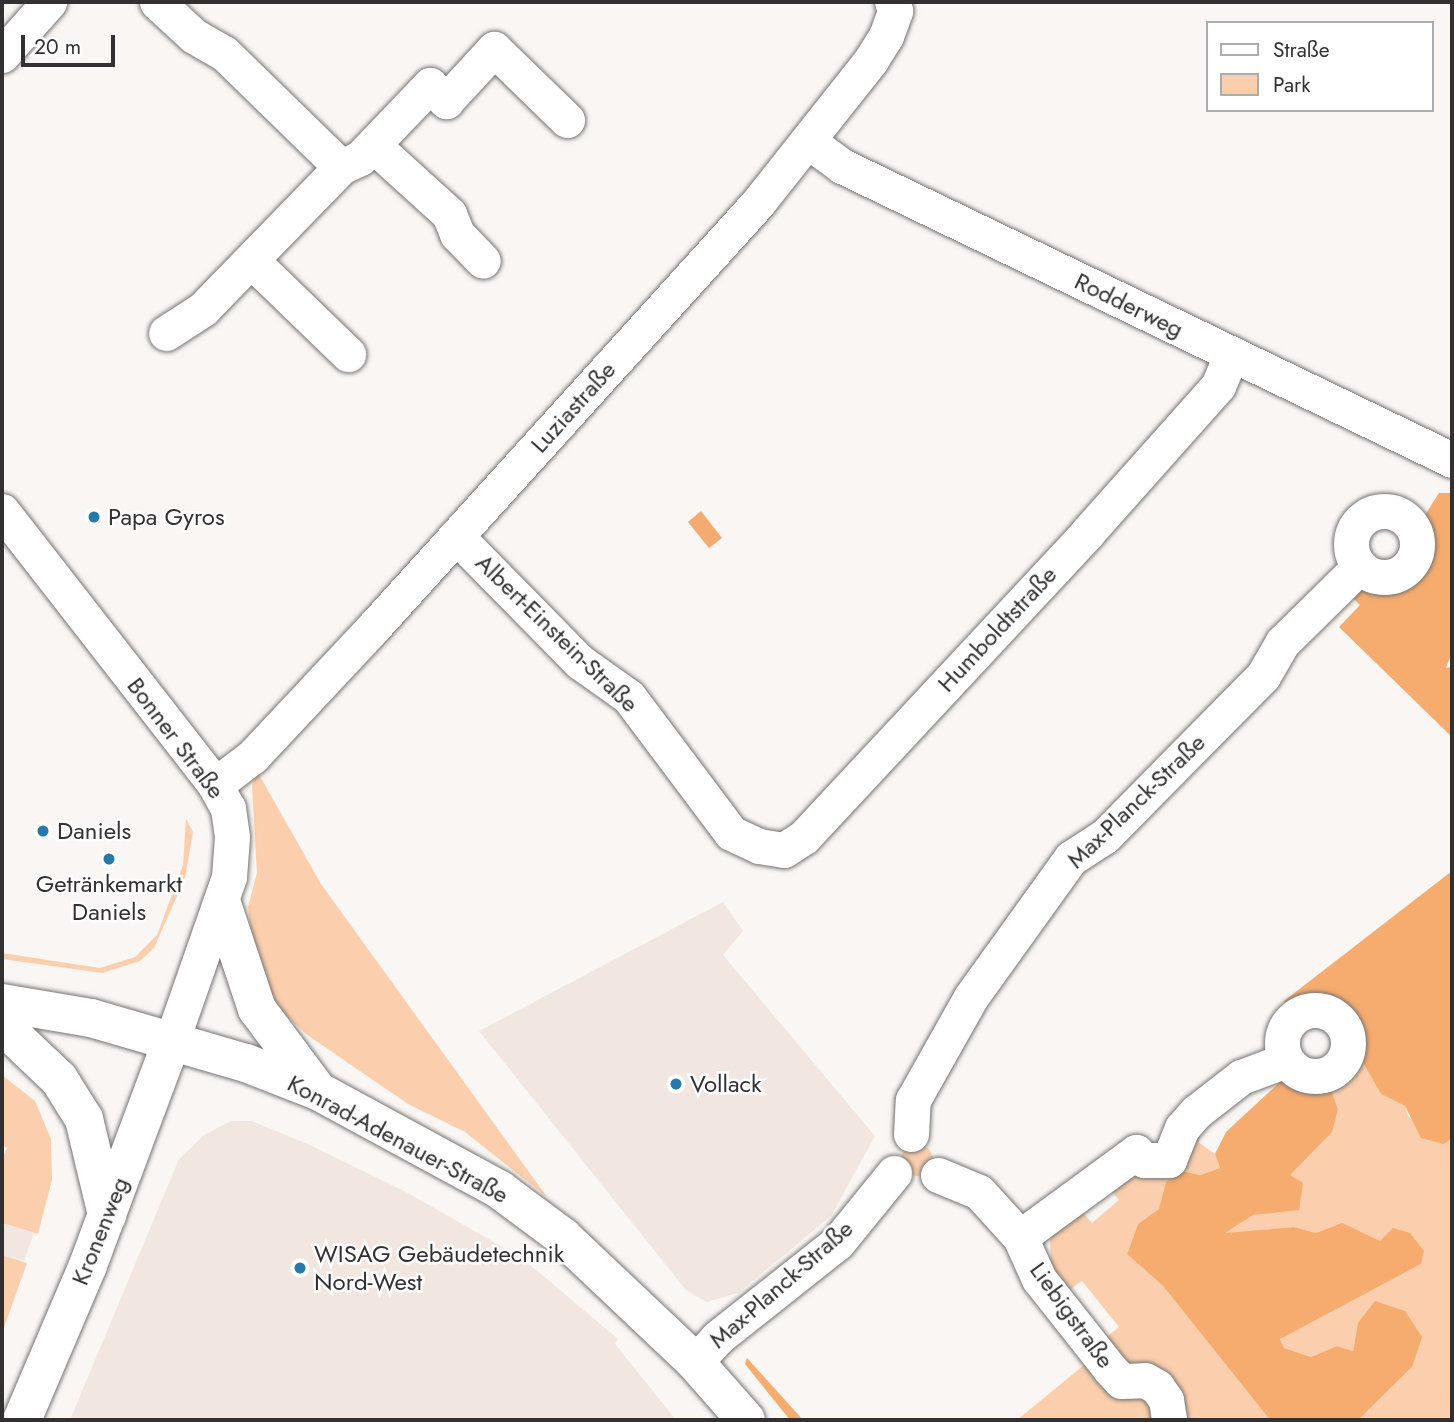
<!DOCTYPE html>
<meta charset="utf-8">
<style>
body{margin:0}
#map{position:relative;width:1454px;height:1422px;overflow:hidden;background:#f9f6f3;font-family:Jost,sans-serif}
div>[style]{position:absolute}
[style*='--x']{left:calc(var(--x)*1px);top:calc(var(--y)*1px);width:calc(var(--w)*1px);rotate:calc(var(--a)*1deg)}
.built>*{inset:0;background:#f1e7e0}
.green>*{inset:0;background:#fbcfad}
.round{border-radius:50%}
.forest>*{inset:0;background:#f6ac6f}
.water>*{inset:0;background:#f5ab6f}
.roads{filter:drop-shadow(0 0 2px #767371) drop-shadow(0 0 2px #767371)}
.street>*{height:35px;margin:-17.5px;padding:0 17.5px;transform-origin:17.5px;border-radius:17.5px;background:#fff}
.street>.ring{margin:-17.5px;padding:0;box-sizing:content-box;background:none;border:35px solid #fff;border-radius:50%}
.secondary>*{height:38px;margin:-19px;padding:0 19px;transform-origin:19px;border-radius:19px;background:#fff}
.dots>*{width:19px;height:19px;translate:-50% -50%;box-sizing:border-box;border:4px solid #fff;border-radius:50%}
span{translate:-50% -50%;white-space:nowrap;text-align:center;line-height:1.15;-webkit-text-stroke:5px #fff;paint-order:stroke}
.street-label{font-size:24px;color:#323030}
.poi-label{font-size:24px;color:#323030}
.left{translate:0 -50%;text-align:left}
.frame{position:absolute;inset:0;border:4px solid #323030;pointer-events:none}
.legend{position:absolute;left:1206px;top:21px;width:228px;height:91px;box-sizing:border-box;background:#fff;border:2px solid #adacac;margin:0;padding:9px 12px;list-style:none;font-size:21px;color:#323030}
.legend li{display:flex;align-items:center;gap:14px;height:35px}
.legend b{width:35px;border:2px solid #adacac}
.scale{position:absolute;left:21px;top:35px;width:94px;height:32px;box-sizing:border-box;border:4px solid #323030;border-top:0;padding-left:9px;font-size:21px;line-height:24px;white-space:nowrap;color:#323030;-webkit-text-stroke:5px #fff;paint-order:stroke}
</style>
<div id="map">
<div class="built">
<i style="clip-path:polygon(723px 902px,743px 931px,723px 955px,875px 1136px,831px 1216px,738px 1293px,706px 1302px,686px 1290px,479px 1031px)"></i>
<i style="clip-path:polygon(231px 1121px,251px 1121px,308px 1144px,406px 1192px,522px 1258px,618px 1339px,615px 1344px,676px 1420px,70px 1420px,179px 1159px,204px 1135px)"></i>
<i style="clip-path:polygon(2px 1223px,34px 1233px,24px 1261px,2px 1255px)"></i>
</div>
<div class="green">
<i style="clip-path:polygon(257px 771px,321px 884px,547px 1197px,465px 1132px,408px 1104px,306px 1034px,276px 1006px,259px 977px,251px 935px,248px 907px,257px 873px,252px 787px)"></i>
<i style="clip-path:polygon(186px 819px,193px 832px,185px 878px,154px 948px,140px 961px,102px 973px,2px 959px,2px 953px,100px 968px,135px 957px,157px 935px,183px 865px)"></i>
<i style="clip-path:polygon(1358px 1054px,1381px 1094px,1405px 1106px,1408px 1116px,1444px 1144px,1452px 1140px,1452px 1420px,1358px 1420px,1412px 1367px,1358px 1323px,1353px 1351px,1337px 1346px,1311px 1357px,1284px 1348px,1280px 1338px,1421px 1264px,1342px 1224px,1316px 1233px,1294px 1227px,1223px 1234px,1253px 1215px,1273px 1211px,1289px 1175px,1338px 1109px,1329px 1085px,1345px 1077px)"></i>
<i style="clip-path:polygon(2px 1075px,35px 1101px,51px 1139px,52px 1180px,38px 1234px,2px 1223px,2px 1159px,7px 1148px,2px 1145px)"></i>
<i style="clip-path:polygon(1201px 1121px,1199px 1143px,1215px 1154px,1220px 1168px,1200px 1175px,1182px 1171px,1159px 1209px,1138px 1224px,1127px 1254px,1163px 1286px,1270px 1420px,1179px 1420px,1103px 1340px,1119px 1327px,1082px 1281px,1065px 1293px,1051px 1268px,1050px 1240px,1057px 1227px,1078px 1207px,1092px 1223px,1119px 1200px,1107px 1185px)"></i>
<i class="round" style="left:901px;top:1144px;width:32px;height:32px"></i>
<i style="clip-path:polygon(2px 1255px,27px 1263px,2px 1333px)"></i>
<i style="clip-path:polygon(1089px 1361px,1118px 1398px,1137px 1393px,1151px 1405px,1154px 1420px,1017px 1420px)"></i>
</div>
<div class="forest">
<i style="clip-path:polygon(1439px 493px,1452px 493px,1452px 652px,1446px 668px,1452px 667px,1452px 737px,1339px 627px,1360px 605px,1346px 591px,1361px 586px,1395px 591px,1423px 570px,1431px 549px,1423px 518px)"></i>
<i style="clip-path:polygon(1452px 871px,1452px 1139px,1444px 1144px,1421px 1138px,1405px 1106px,1381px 1094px,1358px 1054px,1359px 1038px,1349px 1015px,1324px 1000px,1289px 1007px,1284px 1001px)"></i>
<i style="clip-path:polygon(1293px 1080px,1307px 1086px,1329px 1085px,1338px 1109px,1332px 1132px,1290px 1175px,1303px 1183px,1299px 1210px,1253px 1215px,1225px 1233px,1294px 1227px,1316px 1233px,1342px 1223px,1380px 1241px,1393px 1228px,1410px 1233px,1424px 1251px,1421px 1264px,1280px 1339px,1284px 1348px,1311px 1357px,1337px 1346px,1353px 1351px,1358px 1323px,1375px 1301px,1405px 1311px,1422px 1337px,1412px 1367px,1358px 1420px,1270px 1420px,1163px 1286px,1127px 1254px,1138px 1224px,1159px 1209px,1166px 1182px,1182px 1171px,1200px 1175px,1220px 1168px,1215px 1154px,1226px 1132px,1281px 1081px)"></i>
<i style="clip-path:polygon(747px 1358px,803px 1420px,790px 1420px,745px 1364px)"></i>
</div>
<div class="water">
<i style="clip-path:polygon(701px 511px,722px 538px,709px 548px,688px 522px)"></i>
</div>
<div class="roads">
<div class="street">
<i style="--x:157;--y:2;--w:50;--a:42.6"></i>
<i style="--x:194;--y:36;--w:34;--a:30"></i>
<i style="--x:224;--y:53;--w:163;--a:44.3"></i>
<i style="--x:341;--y:167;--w:198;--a:134.2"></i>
<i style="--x:203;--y:309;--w:44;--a:147"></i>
<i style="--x:2;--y:55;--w:71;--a:-48.4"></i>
<i style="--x:809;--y:142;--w:41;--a:36"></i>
<i style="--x:842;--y:166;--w:677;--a:25.73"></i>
<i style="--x:373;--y:145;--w:103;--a:42.2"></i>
<i style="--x:449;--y:214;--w:22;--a:68"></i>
<i style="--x:457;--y:234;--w:37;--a:46"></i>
<i style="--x:341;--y:167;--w:21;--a:-25"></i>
<i style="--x:360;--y:158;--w:101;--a:-46.2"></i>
<i style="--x:430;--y:85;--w:23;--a:45"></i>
<i style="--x:446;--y:101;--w:71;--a:-47.3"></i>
<i style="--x:494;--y:49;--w:102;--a:44.2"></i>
<i style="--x:252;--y:261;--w:134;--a:44.1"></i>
<i class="ring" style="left:1351px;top:511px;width:31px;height:31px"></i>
<i style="--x:2;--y:511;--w:347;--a:52.1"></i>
<i style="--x:215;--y:785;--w:26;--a:61"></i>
<i style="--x:228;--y:808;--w:29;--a:82"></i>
<i style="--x:232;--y:837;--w:40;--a:94.3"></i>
<i style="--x:229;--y:877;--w:173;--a:109.3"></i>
<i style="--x:456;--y:536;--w:177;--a:45.5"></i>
<i style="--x:580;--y:662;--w:60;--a:35.5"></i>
<i style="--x:629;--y:697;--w:170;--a:53.1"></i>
<i style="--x:731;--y:833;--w:31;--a:25"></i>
<i style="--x:759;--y:846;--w:25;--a:9"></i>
<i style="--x:784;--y:850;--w:24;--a:-33"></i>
<i style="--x:804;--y:837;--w:415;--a:-47"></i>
<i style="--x:1087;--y:533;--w:197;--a:-48.3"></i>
<i style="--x:1218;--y:386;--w:34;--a:-67"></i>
<i style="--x:215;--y:785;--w:48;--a:-37.3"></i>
<i style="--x:253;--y:756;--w:174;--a:-46.9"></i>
<i style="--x:372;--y:629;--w:573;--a:-47.83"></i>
<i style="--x:757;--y:204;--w:184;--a:-51.6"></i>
<i style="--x:871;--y:60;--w:28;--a:-58"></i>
<i style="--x:886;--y:36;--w:27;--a:-70"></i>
<i style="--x:895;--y:11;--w:9;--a:-108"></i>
<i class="ring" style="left:1282px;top:1010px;width:31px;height:31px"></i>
<i style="--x:911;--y:1134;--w:34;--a:-87"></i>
<i style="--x:913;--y:1100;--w:118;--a:-60.6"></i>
<i style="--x:971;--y:997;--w:171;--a:-54.3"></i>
<i style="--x:1071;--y:858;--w:40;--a:-32.9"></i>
<i style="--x:1105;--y:836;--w:93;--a:-45.4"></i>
<i style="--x:1170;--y:770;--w:132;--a:-45.3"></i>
<i style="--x:1263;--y:676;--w:39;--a:-60"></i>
<i style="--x:1283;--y:642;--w:107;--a:-44.6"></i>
<i style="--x:938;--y:1175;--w:44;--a:22.5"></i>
<i style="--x:979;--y:1192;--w:61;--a:47.7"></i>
<i style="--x:1020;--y:1237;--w:46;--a:65.7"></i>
<i style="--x:1039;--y:1279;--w:115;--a:51.7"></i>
<i style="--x:1110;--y:1369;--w:16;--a:47"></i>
<i style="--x:1121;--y:1381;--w:24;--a:-2"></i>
<i style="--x:1145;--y:1380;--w:14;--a:30"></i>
<i style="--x:1157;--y:1387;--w:16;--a:55"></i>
<i style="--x:1166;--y:1400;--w:20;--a:81"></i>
<i style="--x:1020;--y:1237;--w:144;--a:-36.2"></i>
<i style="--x:1136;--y:1152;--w:11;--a:45"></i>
<i style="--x:1144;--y:1160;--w:25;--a:0"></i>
<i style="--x:1169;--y:1160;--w:35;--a:-68"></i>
<i style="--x:1182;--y:1128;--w:21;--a:-49"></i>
<i style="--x:1196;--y:1112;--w:57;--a:-37.9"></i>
<i style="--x:1241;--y:1077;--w:48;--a:-20.7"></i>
<i style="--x:695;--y:1362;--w:33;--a:-47"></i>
<i style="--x:717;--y:1338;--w:154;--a:-38.4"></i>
<i style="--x:838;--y:1242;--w:89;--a:-50.9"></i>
</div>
<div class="secondary">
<i style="--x:222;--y:904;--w:111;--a:71.6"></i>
<i style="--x:257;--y:1009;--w:102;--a:53.4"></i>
<i style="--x:2;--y:1003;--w:90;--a:9.6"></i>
<i style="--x:91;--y:1018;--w:161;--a:16.2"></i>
<i style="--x:246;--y:1063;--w:77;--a:21.3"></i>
<i style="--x:318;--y:1091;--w:207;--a:28.5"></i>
<i style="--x:500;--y:1190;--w:79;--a:36.7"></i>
<i style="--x:563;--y:1237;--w:182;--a:43.4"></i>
<i style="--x:695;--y:1362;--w:77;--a:48.7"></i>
<i style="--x:2;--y:1025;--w:79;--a:43.5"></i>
<i style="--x:59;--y:1079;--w:47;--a:58"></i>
<i style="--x:84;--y:1119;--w:99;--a:76.5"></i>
<i style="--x:22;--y:1420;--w:168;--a:-66.9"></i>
<i style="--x:88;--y:1265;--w:240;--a:-69.5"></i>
</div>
</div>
<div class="dots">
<i style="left:94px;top:517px;background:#2679aa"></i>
<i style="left:43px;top:831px;background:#2679aa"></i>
<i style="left:109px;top:859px;background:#2679aa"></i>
<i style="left:676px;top:1084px;background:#2679aa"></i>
<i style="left:300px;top:1268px;background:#2679aa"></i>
</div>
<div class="street-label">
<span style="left:1129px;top:305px;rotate:26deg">Rodderweg</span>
<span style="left:573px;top:407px;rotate:-48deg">Luziastraße</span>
<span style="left:997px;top:629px;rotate:-47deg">Humboldtstraße</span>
<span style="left:557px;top:633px;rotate:44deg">Albert-Einstein-Straße</span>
<span style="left:176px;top:738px;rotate:53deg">Bonner Straße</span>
<span style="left:1136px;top:801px;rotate:-44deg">Max-Planck-Straße</span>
<span style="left:398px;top:1139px;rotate:28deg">Konrad-Adenauer-Straße</span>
<span style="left:100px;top:1231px;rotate:-68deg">Kronenweg</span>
<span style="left:781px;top:1284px;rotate:-41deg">Max-Planck-Straße</span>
<span style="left:1072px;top:1315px;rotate:54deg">Liebigstraße</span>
</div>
<div class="poi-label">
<span class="left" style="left:108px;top:517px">Papa Gyros</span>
<span class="left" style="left:57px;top:831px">Daniels</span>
<span style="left:109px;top:898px">Getränkemarkt<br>Daniels</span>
<span class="left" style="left:690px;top:1084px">Vollack</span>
<span class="left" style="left:314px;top:1268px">WISAG Gebäudetechnik<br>Nord-West</span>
</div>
<div class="frame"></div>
<ul class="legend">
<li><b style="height:9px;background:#fff"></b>Straße</li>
<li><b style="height:19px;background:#fbcfad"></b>Park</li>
</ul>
<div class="scale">20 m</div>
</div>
